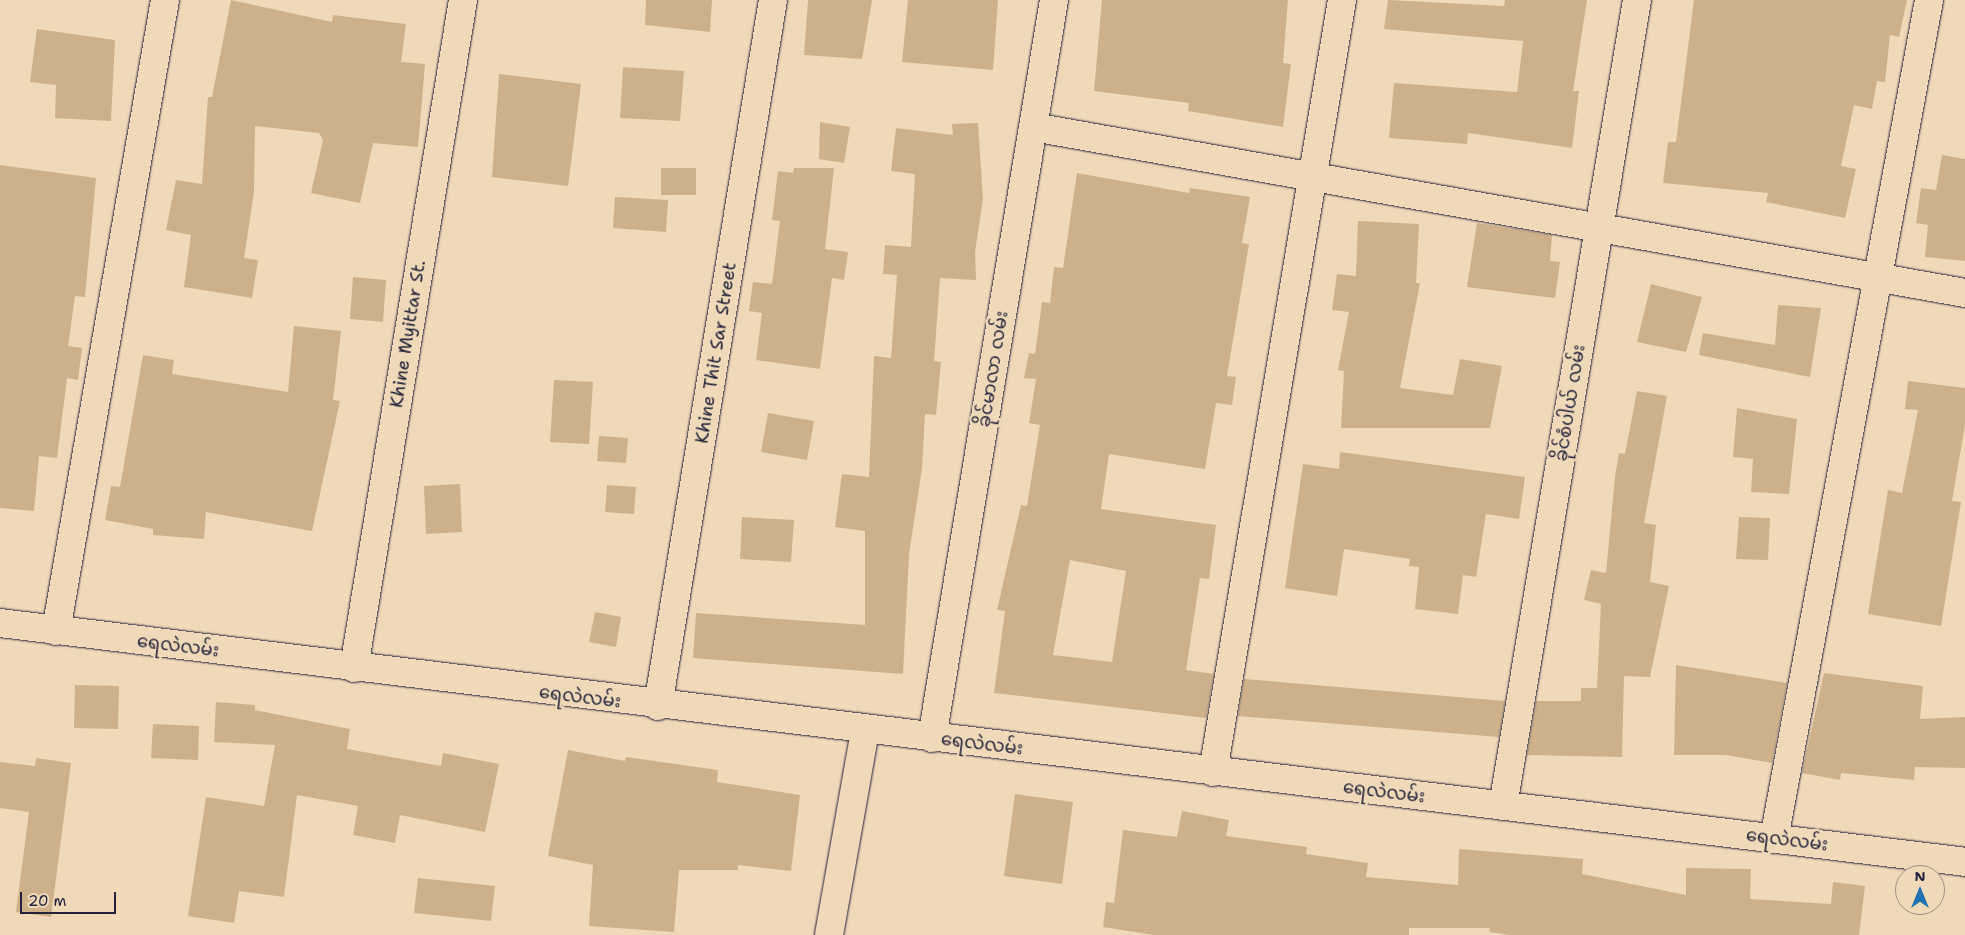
<!DOCTYPE html>
<meta charset="utf-8">
<style>
body{margin:0}
#map{position:relative;width:1965px;height:935px;overflow:hidden;background:#efd9b8;font-family:"Shantell Sans","Noto Sans Myanmar",sans-serif}
div>[style]{position:absolute}
[style*='--x']{left:calc(var(--x)*1px);top:calc(var(--y)*1px);width:calc(var(--w)*1px);rotate:calc(var(--a)*1deg)}
.building>*{inset:0;background:#ceb18b}
.roads{filter:drop-shadow(0 0 1px #22223b) drop-shadow(0 0 1px #22223b)}
.minor>*{height:28px;margin:-14px;padding:0 14px;transform-origin:14px;border-radius:14px;background:#efd9b8}
.major>*{height:28px;margin:-14px;padding:0 14px;transform-origin:14px;border-radius:14px;background:#efd9b8}
span{translate:-50% -50%;white-space:nowrap;text-align:center;line-height:1.15;-webkit-text-stroke:5px #efd9b8;paint-order:stroke}
.street-label{font-size:18px;color:#22223b}
.north{position:absolute;left:1895px;top:865px;width:50px;height:50px;box-sizing:border-box;background:#efd9b8;border:1px solid #9d9086;border-radius:50%;rotate:0deg;font-size:14px;font-weight:700;line-height:20px;text-align:center;color:#22223b}
.north::after{content:'';display:block;margin:auto;width:18px;height:22px;background:#1f6fb2;clip-path:polygon(50% 0,100% 100%,50% 72%,0 100%)}
.scale{position:absolute;left:20px;top:892px;width:96px;height:22px;box-sizing:border-box;border:2px solid #22223b;border-top:0;padding-left:6px;font-size:15px;line-height:18px;white-space:nowrap;color:#22223b;-webkit-text-stroke:4px #efd9b8;paint-order:stroke}
</style>
<div id="map">
<div class="building">
<i style="clip-path:polygon(231px 0,332px 22px,333px 15px,406px 24px,401px 62px,425px 64px,418px 147px,373px 143px,360px 203px,311px 193px,323px 140px,319px 133px,255px 126px,254px 192px,244px 258px,258px 260px,252px 298px,184px 287px,191px 235px,166px 230px,176px 180px,202px 184px,208px 97px,212px 97px)"></i>
<i style="clip-path:polygon(646px 0,712px 0,710px 32px,645px 25px)"></i>
<i style="clip-path:polygon(808px 0,872px 0,862px 59px,804px 55px)"></i>
<i style="clip-path:polygon(908px 0,998px 0,993px 70px,902px 62px)"></i>
<i style="clip-path:polygon(1102px 0,1288px 0,1283px 63px,1291px 64px,1283px 127px,1188px 111px,1189px 103px,1094px 91px)"></i>
<i style="clip-path:polygon(1388px 0,1504px 6px,1505px 0,1587px 0,1573px 91px,1579px 91px,1572px 148px,1468px 133px,1467px 144px,1389px 138px,1394px 83px,1517px 92px,1523px 41px,1384px 29px)"></i>
<i style="clip-path:polygon(1694px 0,1907px 0,1899px 37px,1890px 35px,1885px 82px,1877px 81px,1872px 109px,1854px 105px,1841px 166px,1856px 169px,1845px 218px,1766px 202px,1768px 193px,1663px 183px,1668px 142px,1676px 142px)"></i>
<i style="clip-path:polygon(37px 29px,115px 40px,111px 121px,55px 118px,56px 85px,30px 82px)"></i>
<i style="clip-path:polygon(623px 67px,684px 71px,680px 121px,620px 118px)"></i>
<i style="clip-path:polygon(499px 74px,581px 84px,568px 186px,492px 177px)"></i>
<i style="clip-path:polygon(820px 122px,850px 127px,844px 163px,819px 159px)"></i>
<i style="clip-path:polygon(978px 123px,983px 199px,975px 252px,976px 280px,940px 278px,934px 361px,941px 362px,936px 415px,925px 414px,922px 469px,909px 554px,903px 674px,693px 658px,696px 613px,865px 625px,865px 531px,835px 527px,842px 474px,869px 477px,874px 356px,891px 358px,897px 275px,883px 274px,885px 245px,911px 247px,915px 174px,891px 171px,896px 128px,953px 135px,952px 124px)"></i>
<i style="clip-path:polygon(1942px 155px,1965px 159px,1965px 261px,1925px 257px,1928px 225px,1916px 223px,1921px 188px,1936px 190px)"></i>
<i style="clip-path:polygon(0 165px,96px 178px,85px 297px,75px 296px,68px 346px,82px 348px,78px 380px,67px 378px,57px 458px,39px 456px,34px 511px,0 508px)"></i>
<i style="clip-path:polygon(661px 168px,696px 168px,696px 195px,661px 195px)"></i>
<i style="clip-path:polygon(794px 168px,834px 168px,825px 249px,848px 252px,844px 280px,832px 278px,820px 369px,756px 360px,762px 313px,749px 311px,753px 282px,772px 284px,780px 221px,772px 220px,778px 171px,793px 173px)"></i>
<i style="clip-path:polygon(evenodd,1077px 173px,1189px 193px,1190px 188px,1250px 197px,1242px 243px,1249px 244px,1227px 376px,1236px 377px,1232px 405px,1216px 403px,1205px 469px,1109px 454px,1101px 509px,1216px 525px,1209px 579px,1200px 578px,1186px 670px,1214px 674px,1206px 718px,994px 693px,1005px 611px,997px 610px,1021px 505px,1027px 506px,1040px 425px,1029px 423px,1036px 379px,1024px 378px,1029px 353px,1035px 354px,1042px 302px,1050px 303px,1054px 267px,1063px 268px,1077px 173px,1070px 560px,1126px 571px,1112px 662px,1053px 655px,1070px 560px)"></i>
<i style="clip-path:polygon(615px 197px,668px 200px,666px 232px,613px 228px)"></i>
<i style="clip-path:polygon(1358px 221px,1419px 224px,1416px 283px,1420px 283px,1400px 388px,1453px 395px,1460px 359px,1502px 366px,1490px 428px,1341px 428px,1344px 371px,1338px 370px,1349px 312px,1332px 310px,1337px 274px,1356px 276px)"></i>
<i style="clip-path:polygon(1477px 223px,1552px 235px,1550px 261px,1560px 262px,1555px 298px,1467px 287px)"></i>
<i style="clip-path:polygon(353px 277px,386px 280px,383px 322px,350px 319px)"></i>
<i style="clip-path:polygon(1651px 284px,1702px 297px,1686px 352px,1637px 342px)"></i>
<i style="clip-path:polygon(1778px 305px,1821px 308px,1810px 377px,1699px 355px,1703px 333px,1775px 345px)"></i>
<i style="clip-path:polygon(294px 326px,341px 331px,333px 400px,340px 401px,312px 531px,206px 512px,204px 539px,153px 535px,153px 529px,105px 520px,111px 486px,120px 487px,143px 355px,174px 360px,172px 374px,288px 392px)"></i>
<i style="clip-path:polygon(554px 380px,593px 382px,589px 444px,550px 442px)"></i>
<i style="clip-path:polygon(1908px 381px,1965px 388px,1965px 425px,1952px 501px,1961px 502px,1941px 626px,1868px 614px,1888px 490px,1902px 493px,1918px 410px,1905px 409px)"></i>
<i style="clip-path:polygon(1637px 391px,1667px 396px,1644px 523px,1656px 525px,1650px 582px,1669px 586px,1650px 677px,1624px 676px,1622px 757px,1527px 755px,1536px 701px,1581px 701px,1581px 688px,1597px 688px,1601px 604px,1584px 600px,1591px 570px,1606px 573px,1615px 477px,1619px 453px,1625px 454px)"></i>
<i style="clip-path:polygon(1737px 408px,1797px 419px,1789px 494px,1751px 492px,1753px 459px,1733px 457px)"></i>
<i style="clip-path:polygon(768px 413px,814px 421px,807px 460px,761px 452px)"></i>
<i style="clip-path:polygon(599px 436px,628px 438px,626px 463px,597px 461px)"></i>
<i style="clip-path:polygon(1340px 452px,1525px 477px,1519px 519px,1486px 514px,1476px 577px,1463px 575px,1458px 614px,1415px 609px,1419px 567px,1409px 566px,1410px 559px,1344px 549px,1337px 596px,1285px 588px,1303px 464px,1339px 469px)"></i>
<i style="clip-path:polygon(460px 484px,462px 532px,426px 534px,424px 486px)"></i>
<i style="clip-path:polygon(607px 485px,636px 487px,634px 514px,605px 512px)"></i>
<i style="clip-path:polygon(742px 517px,794px 520px,791px 562px,740px 559px)"></i>
<i style="clip-path:polygon(1739px 517px,1770px 518px,1768px 560px,1736px 559px)"></i>
<i style="clip-path:polygon(595px 612px,621px 617px,616px 647px,589px 642px)"></i>
<i style="clip-path:polygon(1676px 665px,1787px 683px,1772px 763px,1726px 755px,1674px 755px)"></i>
<i style="clip-path:polygon(1824px 673px,1923px 686px,1920px 719px,1965px 717px,1965px 768px,1915px 767px,1914px 780px,1841px 773px,1840px 780px,1802px 773px)"></i>
<i style="clip-path:polygon(1244px 679px,1505px 701px,1499px 737px,1238px 716px)"></i>
<i style="clip-path:polygon(75px 685px,119px 686px,118px 729px,74px 728px)"></i>
<i style="clip-path:polygon(216px 702px,255px 705px,255px 710px,350px 729px,347px 749px,441px 766px,443px 753px,499px 764px,485px 832px,400px 815px,395px 843px,353px 835px,358px 806px,297px 795px,284px 897px,239px 891px,234px 923px,188px 916px,206px 797px,264px 806px,275px 745px,214px 742px)"></i>
<i style="clip-path:polygon(153px 724px,199px 726px,198px 760px,151px 758px)"></i>
<i style="clip-path:polygon(568px 750px,625px 761px,626px 757px,718px 770px,717px 782px,800px 795px,791px 871px,738px 865px,738px 870px,679px 870px,674px 932px,589px 926px,593px 865px,548px 856px)"></i>
<i style="clip-path:polygon(36px 758px,71px 763px,51px 917px,16px 912px,29px 812px,0 808px,0 762px,35px 766px)"></i>
<i style="clip-path:polygon(1015px 794px,1073px 802px,1062px 884px,1004px 876px)"></i>
<i style="clip-path:polygon(1182px 811px,1229px 820px,1226px 836px,1307px 847px,1306px 854px,1368px 863px,1366px 877px,1458px 885px,1459px 849px,1583px 859px,1582px 874px,1686px 895px,1686px 868px,1751px 869px,1750px 899px,1831px 904px,1833px 882px,1865px 886px,1859px 935px,1511px 935px,1489px 932px,1490px 928px,1409px 928px,1409px 935px,1154px 935px,1103px 927px,1106px 902px,1114px 903px,1123px 830px,1177px 837px)"></i>
<i style="clip-path:polygon(418px 878px,495px 886px,491px 921px,414px 913px)"></i>
</div>
<div class="roads">
<div class="minor">
<i style="--x:1033;--y:127;--w:947;--a:10.1"></i>
<i style="--x:56;--y:631;--w:640;--a:-80.2"></i>
<i style="--x:354;--y:668;--w:677;--a:-80.73"></i>
<i style="--x:658;--y:706;--w:715;--a:-80.75"></i>
<i style="--x:932;--y:738;--w:748;--a:-80.61"></i>
<i style="--x:1213;--y:772;--w:783;--a:-80.51"></i>
<i style="--x:1503;--y:806;--w:817;--a:-80.56"></i>
<i style="--x:1774;--y:839;--w:853;--a:-79.53"></i>
<i style="--x:829;--y:935;--w:207;--a:-80"></i>
</div>
<div class="major">
<i style="--x:0;--y:623;--w:1979;--a:6.93"></i>
</div>
</div>
<div class="street-label">
<span style="left:408px;top:334px;rotate:-81deg">Khine Myittar St.</span>
<span style="left:716px;top:353px;rotate:-81deg">Khine Thit Sar Street</span>
<span style="left:993px;top:369px;rotate:-81deg">ခိုင်မာလာ လမ်း</span>
<span style="left:1570px;top:403px;rotate:-81deg">ခိုင်စံပါယ် လမ်း</span>
<span style="left:178px;top:646px;rotate:7deg">ရေလဲလမ်း</span>
<span style="left:580px;top:697px;rotate:7deg">ရေလဲလမ်း</span>
<span style="left:982px;top:744px;rotate:7deg">ရေလဲလမ်း</span>
<span style="left:1384px;top:792px;rotate:7deg">ရေလဲလမ်း</span>
<span style="left:1787px;top:840px;rotate:7deg">ရေလဲလမ်း</span>
</div>
<div class="north">N</div>
<div class="scale">20 m</div>
</div>
